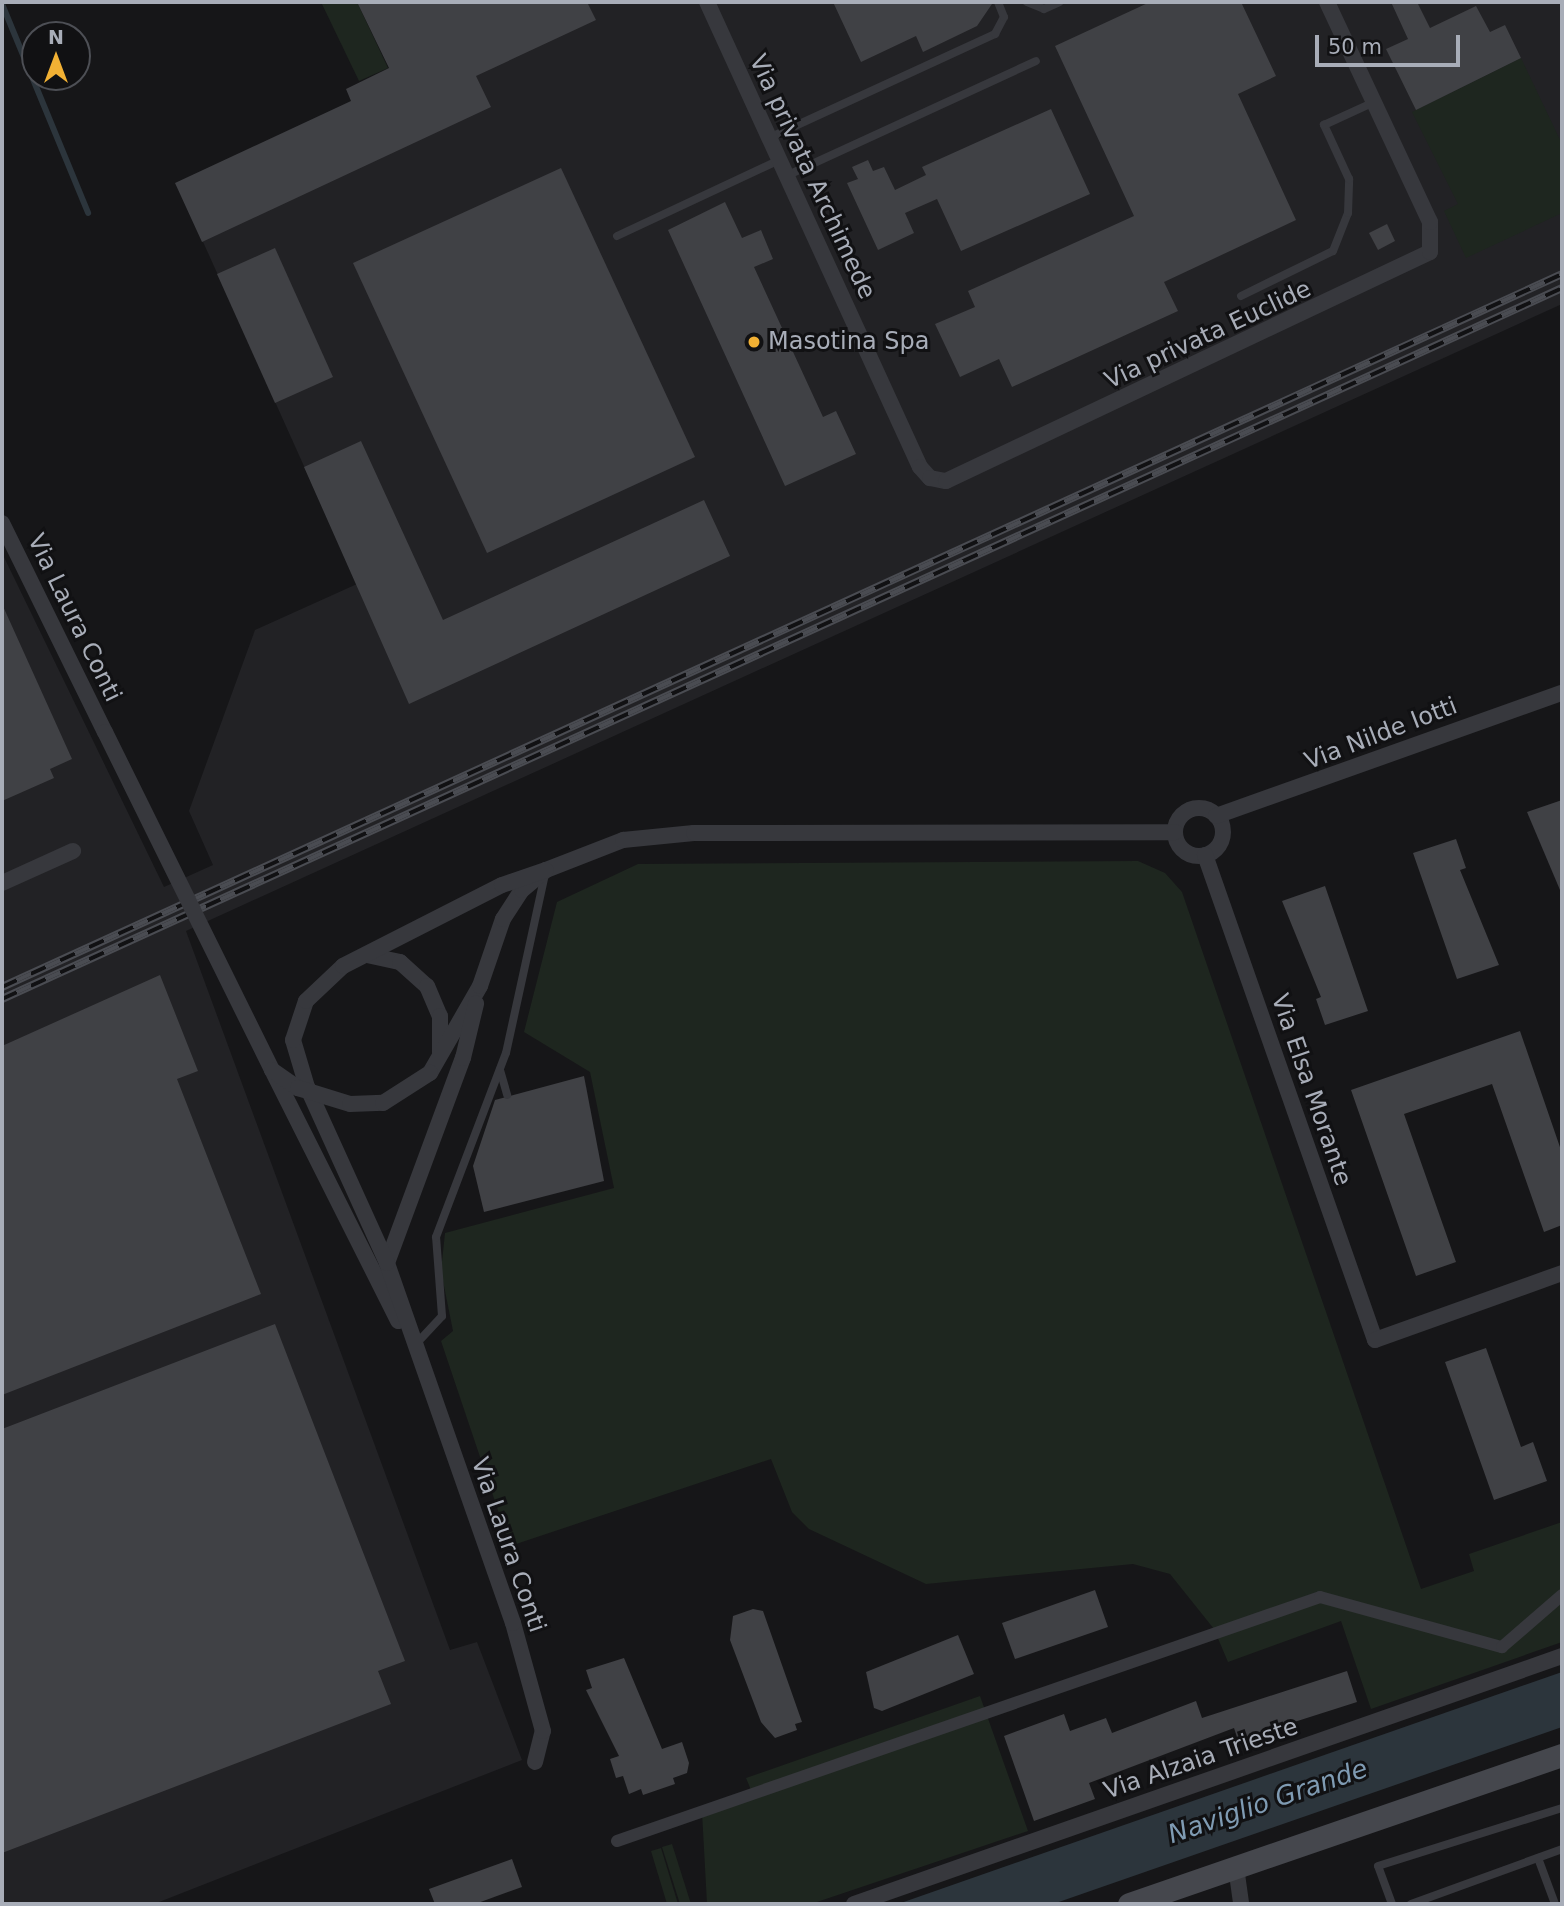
<!DOCTYPE html>
<style>
body{margin:0}
#map{position:relative;width:1564px;height:1906px;overflow:hidden;background:#161618;font-family:"DejaVu Sans",sans-serif}
div>[style]{position:absolute}
[style*='--x']{left:calc(var(--x)*1px);top:calc(var(--y)*1px);width:calc(var(--w)*1px);rotate:calc(var(--a)*1deg)}
.built>*{inset:0;background:#222225}
.green>*{inset:0;background:#1e261f}
.water>*{inset:0;background:#2c353c}
.stream>*{height:6px;margin:-3px;padding:0 3px;transform-origin:3px;border-radius:3px;background:#2c353c}
.building>*{inset:0;background:#404145}
.service>*{height:8px;margin:-4px;padding:0 4px;transform-origin:4px;border-radius:4px;background:#37383d}
.pedestrian>*{height:12px;margin:-6px;padding:0 6px;transform-origin:6px;border-radius:6px;background:#37383d}
.minor>*{height:16px;margin:-8px;padding:0 8px;transform-origin:8px;border-radius:8px;background:#37383d}
.minor>.ring{margin:-8px;padding:0;box-sizing:content-box;background:none;border:16px solid #37383d;border-radius:50%}
.secondary>*{height:23px;margin:-11.5px;padding:0 11.5px;transform-origin:11.5px;border-radius:11.5px;background:#45474d}
.rail>*{height:8px;margin-top:-4px;transform-origin:0;background:repeating-linear-gradient(90deg,#111113 0 16px,#4a4c52 0 32px);box-sizing:border-box;border-block:2px solid #4a4c52}
.minor-bridge>*{height:16px;margin:-8px;padding:0 8px;transform-origin:8px;border-radius:8px;background:#37383d}
.dots>*{width:19px;height:19px;translate:-50% -50%;box-sizing:border-box;border:4px solid #111113;border-radius:50%}
span{translate:-50% -50%;white-space:nowrap;text-align:center;line-height:1.15;-webkit-text-stroke:6px #111113;paint-order:stroke}
.street-label{font-size:24px;color:#a8adb8}
.poi-label{font-size:24px;color:#a8adb8}
.left{translate:0 -50%;text-align:left}
.water-label{font-size:26px;color:#7f9bb3;font-style:italic}
.frame{position:absolute;inset:0;border:4px solid #a8adb8;pointer-events:none}
.north{position:absolute;left:21px;top:21px;width:70px;height:70px;box-sizing:border-box;background:#111113;border:2px solid #4d4f55;border-radius:50%;rotate:0deg;font-size:19px;font-weight:700;line-height:28px;text-align:center;color:#a8adb8}
.north::after{content:'';display:block;margin:auto;width:24px;height:32px;background:#f2b134;clip-path:polygon(50% 0,100% 100%,50% 72%,0 100%)}
.scale{position:absolute;left:1315px;top:35px;width:145px;height:32px;box-sizing:border-box;border:4px solid #a8adb8;border-top:0;padding-left:9px;font-size:21px;line-height:24px;white-space:nowrap;color:#a8adb8;-webkit-text-stroke:5px #111113;paint-order:stroke}
</style>
<div id="map">
<div class="built">
<i style="clip-path:polygon(562px 2px,1562px 2px,1562px 304px,186px 931px,450px 1650px,477px 1642px,522px 1760px,154px 1904px,2px 1904px,2px 553px,164px 887px,213px 865px,189px 811px,255px 630px,357px 584px,177px 184px)"></i>
</div>
<div class="green">
<i style="clip-path:polygon(321px 2px,357px 2px,388px 68px,359px 81px)"></i>
<i style="clip-path:polygon(1521px 58px,1562px 144px,1562px 213px,1466px 258px,1444px 211px,1458px 204px,1412px 112px)"></i>
<i style="clip-path:polygon(1138px 861px,1165px 873px,1182px 892px,1421px 1589px,1474px 1571px,1469px 1554px,1562px 1522px,1562px 1642px,1371px 1709px,1341px 1621px,1228px 1662px,1214px 1629px,1170px 1574px,1133px 1564px,926px 1584px,809px 1529px,792px 1512px,771px 1459px,510px 1546px,441px 1341px,453px 1331px,441px 1271px,445px 1233px,614px 1188px,590px 1072px,524px 1032px,557px 902px,638px 864px)"></i>
<i style="clip-path:polygon(980px 1696px,1028px 1831px,811px 1904px,707px 1904px,702px 1812px,751px 1790px,746px 1778px)"></i>
<i style="clip-path:polygon(672px 1844px,691px 1904px,680px 1904px,662px 1847px)"></i>
<i style="clip-path:polygon(661px 1848px,678px 1904px,667px 1904px,651px 1851px)"></i>
</div>
<div class="water">
<i style="clip-path:polygon(1562px 1672px,1562px 1727px,1053px 1904px,898px 1904px)"></i>
</div>
<div class="stream">
<i style="--x:2;--y:4;--w:226;--a:67.6"></i>
</div>
<div class="building">
<i style="clip-path:polygon(357px 2px,587px 2px,596px 20px,476px 76px,491px 107px,202px 242px,175px 183px,351px 101px,346px 89px,389px 68px)"></i>
<i style="clip-path:polygon(833px 2px,991px 2px,992px 4px,977px 26px,923px 52px,916px 36px,861px 62px)"></i>
<i style="clip-path:polygon(1150px 2px,1241px 2px,1276px 76px,1238px 94px,1296px 220px,1164px 282px,1178px 311px,1012px 387px,999px 359px,960px 377px,935px 324px,975px 307px,968px 291px,1134px 216px,1055px 46px)"></i>
<i style="clip-path:polygon(1391px 2px,1417px 2px,1430px 28px,1476px 6px,1490px 32px,1505px 25px,1521px 58px,1416px 110px,1386px 49px,1408px 39px)"></i>
<i style="clip-path:polygon(1051px 109px,1090px 194px,961px 251px,937px 199px,905px 213px,914px 233px,878px 250px,847px 183px,858px 179px,852px 167px,868px 160px,873px 171px,884px 167px,895px 190px,926px 175px,922px 167px)"></i>
<i style="clip-path:polygon(561px 168px,695px 457px,487px 553px,353px 263px)"></i>
<i style="clip-path:polygon(725px 202px,742px 238px,761px 230px,773px 259px,754px 267px,823px 417px,836px 411px,856px 454px,785px 486px,668px 230px)"></i>
<i style="clip-path:polygon(1387px 224px,1395px 241px,1378px 250px,1369px 233px)"></i>
<i style="clip-path:polygon(275px 248px,333px 377px,275px 403px,217px 274px)"></i>
<i style="clip-path:polygon(361px 441px,443px 620px,704px 500px,730px 556px,409px 704px,304px 467px)"></i>
<i style="clip-path:polygon(2px 604px,72px 759px,50px 769px,54px 778px,2px 801px)"></i>
<i style="clip-path:polygon(1562px 800px,1562px 890px,1560px 890px,1527px 812px)"></i>
<i style="clip-path:polygon(1456px 839px,1466px 868px,1460px 870px,1499px 965px,1457px 979px,1413px 853px)"></i>
<i style="clip-path:polygon(1325px 886px,1368px 1011px,1325px 1025px,1316px 999px,1321px 997px,1282px 901px)"></i>
<i style="clip-path:polygon(160px 975px,198px 1071px,177px 1079px,261px 1294px,2px 1395px,2px 1046px)"></i>
<i style="clip-path:polygon(1520px 1031px,1562px 1153px,1562px 1225px,1544px 1232px,1492px 1084px,1404px 1114px,1456px 1262px,1416px 1276px,1351px 1090px)"></i>
<i style="clip-path:polygon(584px 1076px,604px 1181px,484px 1212px,473px 1166px,495px 1100px)"></i>
<i style="clip-path:polygon(275px 1324px,405px 1661px,378px 1671px,391px 1704px,2px 1853px,2px 1429px)"></i>
<i style="clip-path:polygon(1486px 1348px,1521px 1447px,1533px 1442px,1547px 1481px,1494px 1500px,1445px 1362px)"></i>
<i style="clip-path:polygon(1095px 1590px,1108px 1627px,1015px 1659px,1002px 1623px)"></i>
<i style="clip-path:polygon(753px 1609px,763px 1611px,802px 1722px,795px 1724px,797px 1730px,775px 1738px,761px 1722px,730px 1640px,733px 1616px)"></i>
<i style="clip-path:polygon(958px 1635px,974px 1674px,882px 1711px,874px 1708px,866px 1672px)"></i>
<i style="clip-path:polygon(624px 1658px,662px 1749px,682px 1742px,689px 1763px,687px 1773px,673px 1778px,675px 1784px,643px 1795px,641px 1789px,629px 1794px,623px 1776px,616px 1778px,610px 1759px,619px 1756px,586px 1690px,592px 1688px,586px 1670px)"></i>
<i style="clip-path:polygon(1347px 1671px,1357px 1702px,1238px 1740px,1234px 1728px,1089px 1783px,1095px 1799px,1034px 1821px,1004px 1736px,1064px 1714px,1070px 1731px,1106px 1718px,1112px 1733px,1196px 1701px,1202px 1718px)"></i>
<i style="clip-path:polygon(512px 1859px,522px 1887px,475px 1904px,435px 1904px,429px 1889px)"></i>
</div>
<div class="service">
<i style="--x:1027;--y:2;--w:18;--a:22"></i>
<i style="--x:1044;--y:9;--w:17;--a:-24"></i>
<i style="--x:769;--y:138;--w:249;--a:-24.7"></i>
<i style="--x:995;--y:34;--w:19;--a:-62"></i>
<i style="--x:1004;--y:17;--w:16;--a:-112"></i>
<i style="--x:786;--y:176;--w:275;--a:-24.7"></i>
<i style="--x:617;--y:236;--w:179;--a:-25.1"></i>
<i style="--x:1241;--y:296;--w:102;--a:-26.1"></i>
<i style="--x:1333;--y:251;--w:41;--a:-68.5"></i>
<i style="--x:1348;--y:213;--w:34;--a:-88"></i>
<i style="--x:1349;--y:179;--w:60;--a:-114.8"></i>
<i style="--x:1324;--y:125;--w:55;--a:-24.7"></i>
<i style="--x:500;--y:1070;--w:26;--a:74"></i>
<i style="--x:416;--y:1344;--w:38;--a:-47"></i>
<i style="--x:442;--y:1316;--w:79;--a:-94.3"></i>
<i style="--x:436;--y:1237;--w:197;--a:-69.2"></i>
<i style="--x:506;--y:1053;--w:187;--a:-77.7"></i>
<i style="--x:1538;--y:1858;--w:49;--a:69.7"></i>
<i style="--x:1392;--y:1904;--w:40;--a:-110.2"></i>
<i style="--x:1378;--y:1866;--w:193;--a:-17.5"></i>
<i style="--x:1411;--y:1904;--w:161;--a:-20"></i>
</div>
<div class="pedestrian">
<i style="--x:617;--y:1841;--w:744;--a:-19.14"></i>
<i style="--x:1320;--y:1597;--w:189;--a:15.4"></i>
<i style="--x:1502;--y:1647;--w:79;--a:-40.9"></i>
</div>
<div class="minor">
<i style="--x:707;--y:2;--w:511;--a:65.39"></i>
<i style="--x:920;--y:467;--w:15;--a:48"></i>
<i style="--x:930;--y:478;--w:16;--a:11"></i>
<i style="--x:946;--y:481;--w:535;--a:-25.32"></i>
<i style="--x:1430;--y:252;--w:30;--a:-90"></i>
<i style="--x:1430;--y:222;--w:243;--a:-115.1"></i>
<i style="--x:2;--y:523;--w:233;--a:63.8"></i>
<i class="ring" style="left:1175px;top:808px;width:32px;height:32px"></i>
<i style="--x:1216;--y:816;--w:367;--a:-19.6"></i>
<i style="--x:1205;--y:855;--w:514;--a:70.68"></i>
<i style="--x:1375;--y:1340;--w:199;--a:-19.7"></i>
<i style="--x:2;--y:883;--w:78;--a:-24.3"></i>
<i style="--x:367;--y:955;--w:34;--a:12"></i>
<i style="--x:400;--y:962;--w:36;--a:42"></i>
<i style="--x:427;--y:986;--w:33;--a:67"></i>
<i style="--x:440;--y:1016;--w:37;--a:90"></i>
<i style="--x:272;--y:1070;--w:281;--a:63.3"></i>
<i style="--x:430;--y:1073;--w:100;--a:-60.1"></i>
<i style="--x:480;--y:986;--w:71;--a:-71.1"></i>
<i style="--x:503;--y:919;--w:35;--a:-57"></i>
<i style="--x:522;--y:890;--w:31;--a:-40"></i>
<i style="--x:546;--y:870;--w:83;--a:-21.3"></i>
<i style="--x:623;--y:840;--w:71;--a:-5.6"></i>
<i style="--x:694;--y:833;--w:481;--a:-0.1"></i>
<i style="--x:387;--y:1263;--w:219;--a:-69.7"></i>
<i style="--x:463;--y:1058;--w:56;--a:-76.5"></i>
<i style="--x:535;--y:1762;--w:32;--a:-76"></i>
<i style="--x:543;--y:1731;--w:112;--a:-105.5"></i>
<i style="--x:513;--y:1623;--w:381;--a:-109.3"></i>
<i style="--x:387;--y:1263;--w:193;--a:-114.4"></i>
<i style="--x:307;--y:1087;--w:49;--a:-106.6"></i>
<i style="--x:293;--y:1040;--w:41;--a:-71.6"></i>
<i style="--x:306;--y:1001;--w:51;--a:-43.4"></i>
<i style="--x:343;--y:966;--w:178;--a:-27"></i>
<i style="--x:502;--y:885;--w:46;--a:-18.8"></i>
<i style="--x:1236;--y:1867;--w:37;--a:82"></i>
<i style="--x:854;--y:1904;--w:750;--a:-19.3"></i>
</div>
<div class="secondary">
<i style="--x:1129;--y:1904;--w:458;--a:-19"></i>
</div>
<div class="rail">
<i style="--x:2;--y:987;--w:1715;--a:-24.56"></i>
<i style="--x:2;--y:999;--w:1714;--a:-24.5"></i>
</div>
<div class="minor-bridge">
<i style="--x:105;--y:732;--w:377;--a:63.7"></i>
<i style="--x:272;--y:1070;--w:32;--a:35"></i>
<i style="--x:298;--y:1088;--w:54;--a:17.1"></i>
<i style="--x:350;--y:1104;--w:33;--a:-2"></i>
<i style="--x:383;--y:1103;--w:56;--a:-32.6"></i>
</div>
<div class="dots">
<i style="left:754px;top:342px;background:#f2b134"></i>
</div>
<div class="street-label">
<span style="left:812px;top:177px;rotate:65deg">Via privata Archimede</span>
<span style="left:1208px;top:335px;rotate:-25deg">Via privata Euclide</span>
<span style="left:74px;top:618px;rotate:64deg">Via Laura Conti</span>
<span style="left:1381px;top:734px;rotate:-21deg">Via Nilde Iotti</span>
<span style="left:1311px;top:1090px;rotate:71deg">Via Elsa Morante</span>
<span style="left:508px;top:1545px;rotate:71deg">Via Laura Conti</span>
<span style="left:1201px;top:1759px;rotate:-19deg">Via Alzaia Trieste</span>
</div>
<div class="poi-label">
<span class="left" style="left:768px;top:342px">Masotina Spa</span>
</div>
<div class="water-label">
<span style="left:1268px;top:1802px;rotate:-19deg">Naviglio Grande</span>
</div>
<div class="frame"></div>
<div class="north">N</div>
<div class="scale">50 m</div>
</div>
